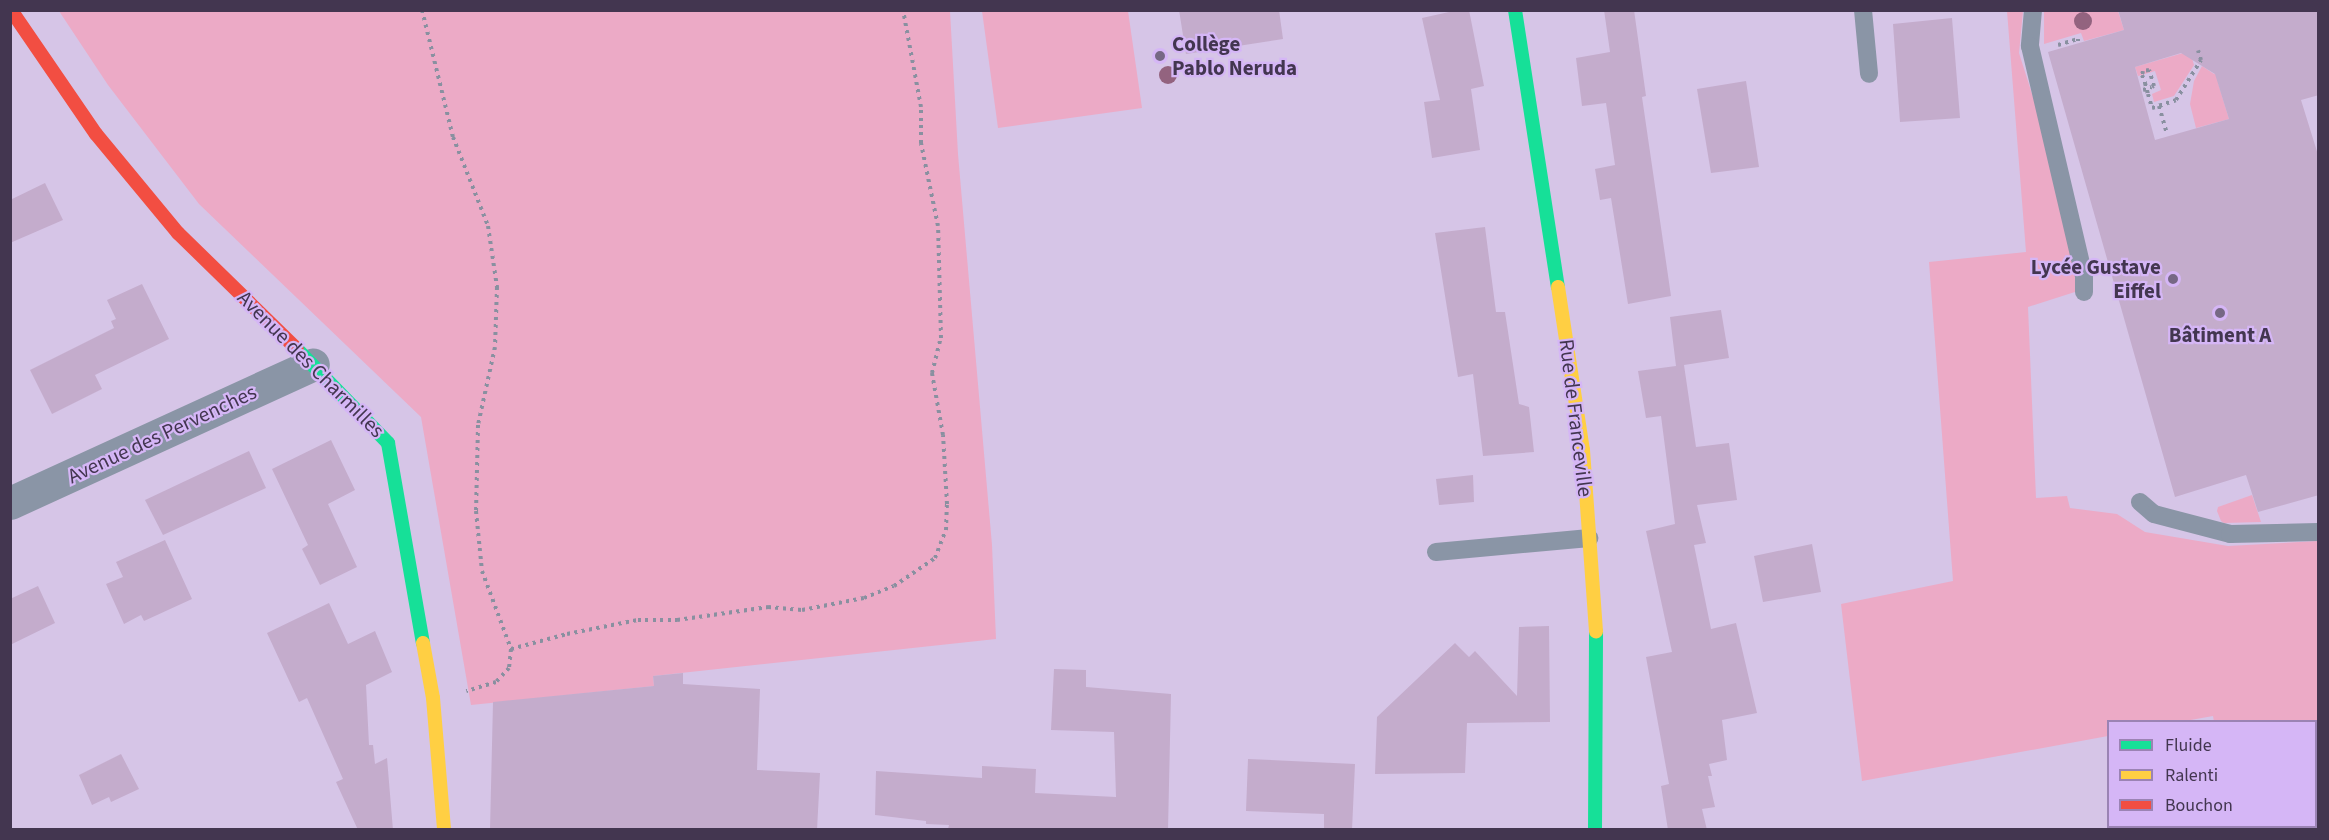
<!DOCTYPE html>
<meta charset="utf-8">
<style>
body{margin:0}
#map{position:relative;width:2329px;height:840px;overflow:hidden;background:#d6c5e7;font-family:"Source Sans 3",sans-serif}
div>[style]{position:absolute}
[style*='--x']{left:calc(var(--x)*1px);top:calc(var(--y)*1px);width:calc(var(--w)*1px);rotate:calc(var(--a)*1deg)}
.green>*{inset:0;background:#ecaac6}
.building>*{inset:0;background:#c4accc}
.path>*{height:4px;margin-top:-2px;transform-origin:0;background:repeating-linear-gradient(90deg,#8990a0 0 3px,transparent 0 7.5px)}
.lane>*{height:18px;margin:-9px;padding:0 9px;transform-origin:9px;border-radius:9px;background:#8a95a6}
.street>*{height:33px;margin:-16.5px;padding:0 16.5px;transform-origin:16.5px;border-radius:16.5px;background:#8a95a6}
.fast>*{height:14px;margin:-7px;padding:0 7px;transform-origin:7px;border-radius:7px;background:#16e098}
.slow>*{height:14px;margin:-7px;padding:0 7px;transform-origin:7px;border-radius:7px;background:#ffcf43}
.jam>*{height:14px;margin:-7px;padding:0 7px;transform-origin:7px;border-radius:7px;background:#f24e42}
.trees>*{width:18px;height:18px;margin:-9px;border-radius:50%;background:#93637f}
.dots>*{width:16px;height:16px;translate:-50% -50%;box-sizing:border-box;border:3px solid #d5b6f6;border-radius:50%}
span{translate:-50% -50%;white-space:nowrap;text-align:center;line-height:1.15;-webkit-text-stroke:4.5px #d5b6f6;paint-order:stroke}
.poi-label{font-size:21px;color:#433650;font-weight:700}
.left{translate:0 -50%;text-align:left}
.right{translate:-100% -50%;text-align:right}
.street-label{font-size:21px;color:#433650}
.frame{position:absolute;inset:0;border:12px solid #433650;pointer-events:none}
.legend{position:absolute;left:2107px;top:720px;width:210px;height:108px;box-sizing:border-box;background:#d5b6f6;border:2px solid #9b83b4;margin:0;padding:8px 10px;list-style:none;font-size:18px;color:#433650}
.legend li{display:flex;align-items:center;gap:12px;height:30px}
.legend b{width:30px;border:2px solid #9b83b4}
</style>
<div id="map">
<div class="green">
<i style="clip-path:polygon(59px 11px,950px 11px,958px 154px,992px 545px,996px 639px,653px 676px,654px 686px,471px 705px,421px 417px,199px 204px,108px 85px)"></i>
<i style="clip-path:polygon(982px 11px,1128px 11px,1142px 108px,998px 128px)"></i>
<i style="clip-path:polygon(2007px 11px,2023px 11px,2019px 53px,2047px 141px,2078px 291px,2028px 307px,2036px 498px,2067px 496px,2070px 508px,2117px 514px,2145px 532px,2228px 546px,2318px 541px,2318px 829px,2221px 830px,2221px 827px,2316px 826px,2316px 722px,2214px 722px,2213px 716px,2185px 721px,2108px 722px,2108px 736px,1862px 781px,1841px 604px,1953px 581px,1929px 262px,2026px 252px)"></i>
<i style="clip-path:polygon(2044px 11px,2118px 11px,2124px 30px,2084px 41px,2081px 33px,2044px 44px)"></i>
<i style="clip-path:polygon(2190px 51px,2194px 65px,2174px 96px,2154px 102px,2152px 94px,2161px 90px,2155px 71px,2138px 76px,2135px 67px)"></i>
<i style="clip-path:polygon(2202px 66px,2214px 74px,2221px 71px,2218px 83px,2229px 119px,2196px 128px,2190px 104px,2194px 81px)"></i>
<i style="clip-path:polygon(2252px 495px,2261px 522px,2224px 523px,2221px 521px,2217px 511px,2218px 507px)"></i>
</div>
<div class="building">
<i style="clip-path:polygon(1179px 10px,1279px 10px,1283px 39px,1186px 54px)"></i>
<i style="clip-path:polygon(1458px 10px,1469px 10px,1484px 86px,1471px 89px,1480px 150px,1432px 158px,1424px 102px,1440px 100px,1422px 18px)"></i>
<i style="clip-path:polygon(1604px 10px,1634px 10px,1646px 96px,1642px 97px,1671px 296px,1628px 304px,1611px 198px,1600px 200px,1595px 169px,1615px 165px,1606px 103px,1582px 106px,1576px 58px,1610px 52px)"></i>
<i style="clip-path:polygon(evenodd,2118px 10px,2319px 10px,2319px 95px,2301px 100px,2319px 158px,2319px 495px,2258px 512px,2246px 475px,2175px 497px,2048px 52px,2124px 30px,2118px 10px,2181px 53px,2215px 74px,2229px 119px,2155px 140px,2135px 67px,2181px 53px)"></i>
<i style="clip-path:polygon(1952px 18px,1960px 118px,1900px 122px,1893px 24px)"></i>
<i style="clip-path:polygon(1746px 81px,1759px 167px,1711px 173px,1697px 89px)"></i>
<i style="clip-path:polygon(45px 183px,63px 220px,10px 243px,10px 200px)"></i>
<i style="clip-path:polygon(1485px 227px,1496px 312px,1505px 312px,1519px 404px,1529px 407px,1534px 452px,1483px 456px,1473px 374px,1458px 377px,1435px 233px)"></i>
<i style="clip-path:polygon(142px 284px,169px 339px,95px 375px,102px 389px,52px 414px,30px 370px,114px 328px,111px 321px,116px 319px,107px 300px)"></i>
<i style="clip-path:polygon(1721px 310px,1729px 358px,1684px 365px,1696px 447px,1729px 443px,1737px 500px,1697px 505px,1706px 543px,1694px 545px,1711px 629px,1736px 623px,1757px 713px,1722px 720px,1727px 760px,1709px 764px,1712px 776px,1708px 776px,1715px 807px,1702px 809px,1707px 830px,1668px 830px,1661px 786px,1669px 784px,1646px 657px,1672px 652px,1646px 531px,1675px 524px,1661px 416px,1646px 418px,1638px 371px,1676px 366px,1670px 317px)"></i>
<i style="clip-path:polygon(331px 440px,355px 490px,328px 504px,357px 567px,320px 585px,302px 549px,308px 545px,272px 469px)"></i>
<i style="clip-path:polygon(249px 451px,266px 488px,163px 535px,145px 500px)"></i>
<i style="clip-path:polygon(1473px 475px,1474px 502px,1439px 505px,1436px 479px)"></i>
<i style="clip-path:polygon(165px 540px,192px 599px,144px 621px,141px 615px,124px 624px,106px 584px,123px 577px,116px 562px)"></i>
<i style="clip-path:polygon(1812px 544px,1821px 592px,1763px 602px,1754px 556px)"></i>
<i style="clip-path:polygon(38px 586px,55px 623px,10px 645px,10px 599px)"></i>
<i style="clip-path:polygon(329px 603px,348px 644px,375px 631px,392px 672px,366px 685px,369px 745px,373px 745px,375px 764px,387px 758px,393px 830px,358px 830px,336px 782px,343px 779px,307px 698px,299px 702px,267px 633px)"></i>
<i style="clip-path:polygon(1549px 626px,1550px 722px,1467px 723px,1465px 773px,1375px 774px,1377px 717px,1455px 643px,1469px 657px,1475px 651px,1517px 696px,1519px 627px)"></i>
<i style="clip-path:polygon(1054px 669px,1086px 670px,1086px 687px,1171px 694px,1168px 830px,948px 829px,949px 825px,926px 824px,926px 821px,875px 815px,876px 771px,982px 778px,982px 766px,1036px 769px,1035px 793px,1116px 797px,1114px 732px,1051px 730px)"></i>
<i style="clip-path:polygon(683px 673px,683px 684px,760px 689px,757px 770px,820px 773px,817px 830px,490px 830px,493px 702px,654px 686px,653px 676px)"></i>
<i style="clip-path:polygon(121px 754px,139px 789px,111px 802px,109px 797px,92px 805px,79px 775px)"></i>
<i style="clip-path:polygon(1248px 759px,1355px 764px,1352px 830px,1324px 830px,1324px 814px,1246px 811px)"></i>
</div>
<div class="path">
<i style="--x:422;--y:10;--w:131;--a:76.3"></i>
<i style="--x:453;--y:137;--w:96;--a:68.5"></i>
<i style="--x:488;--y:226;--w:62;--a:81.6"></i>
<i style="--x:497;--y:287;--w:60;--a:91.9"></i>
<i style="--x:495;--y:347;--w:80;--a:102.3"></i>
<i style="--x:478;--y:425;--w:86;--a:91.3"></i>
<i style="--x:476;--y:511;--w:60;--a:84.3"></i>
<i style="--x:482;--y:571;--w:83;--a:69.6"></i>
<i style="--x:511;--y:649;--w:19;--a:96"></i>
<i style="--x:509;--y:668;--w:19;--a:133"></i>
<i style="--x:496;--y:682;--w:31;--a:163"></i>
<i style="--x:2058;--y:45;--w:21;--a:-17"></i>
<i style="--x:2078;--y:39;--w:2;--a:90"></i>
<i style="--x:2143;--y:90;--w:9;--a:-18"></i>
<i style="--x:2152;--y:87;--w:2;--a:-27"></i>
<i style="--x:2154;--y:86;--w:17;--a:-107"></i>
<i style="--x:2149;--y:70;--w:6;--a:171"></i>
<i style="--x:2143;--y:71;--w:4;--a:104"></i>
<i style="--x:2142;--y:75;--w:9;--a:69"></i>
<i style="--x:2145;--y:83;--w:11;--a:75"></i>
<i style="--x:2148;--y:94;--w:15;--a:74"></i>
<i style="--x:2152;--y:108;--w:25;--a:-18"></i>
<i style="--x:2176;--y:100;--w:47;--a:-58"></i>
<i style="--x:2201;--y:60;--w:10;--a:-107"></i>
<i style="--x:2159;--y:106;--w:29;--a:74"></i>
<i style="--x:511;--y:649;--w:58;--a:-15"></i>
<i style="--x:567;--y:634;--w:72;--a:-11.2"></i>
<i style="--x:638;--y:620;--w:39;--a:0"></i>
<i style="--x:677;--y:620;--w:92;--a:-8.1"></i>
<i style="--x:768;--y:607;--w:34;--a:5"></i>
<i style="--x:802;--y:610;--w:63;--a:-11"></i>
<i style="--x:864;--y:598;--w:32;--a:-22"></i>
<i style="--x:894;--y:586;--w:50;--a:-34.3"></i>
<i style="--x:935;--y:558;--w:30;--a:-69"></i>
<i style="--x:946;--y:530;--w:26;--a:-88"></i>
<i style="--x:947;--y:504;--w:69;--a:-93.3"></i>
<i style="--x:943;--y:435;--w:63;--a:-100.1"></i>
<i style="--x:932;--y:373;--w:36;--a:-76"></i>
<i style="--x:941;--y:338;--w:112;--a:-91.5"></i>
<i style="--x:938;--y:226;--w:85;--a:-101.6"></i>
<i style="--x:921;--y:143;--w:36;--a:-90"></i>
<i style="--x:921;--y:107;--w:99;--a:-100.5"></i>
</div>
<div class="lane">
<i style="--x:1863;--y:10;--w:64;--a:84.6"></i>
<i style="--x:2033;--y:10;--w:36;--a:95"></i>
<i style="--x:2030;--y:46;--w:236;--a:76.8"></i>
<i style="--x:2084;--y:276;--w:16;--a:90"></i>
<i style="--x:2140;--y:502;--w:18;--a:41"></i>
<i style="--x:2154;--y:514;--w:79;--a:14.7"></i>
<i style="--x:2230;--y:534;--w:88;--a:-1.3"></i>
<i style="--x:1436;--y:552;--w:154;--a:-5.2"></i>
</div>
<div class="street">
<i style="--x:10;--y:503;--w:333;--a:-24.6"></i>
</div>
<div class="fast">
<i style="--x:1515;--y:10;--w:280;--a:81.2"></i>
<i style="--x:297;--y:349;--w:131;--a:45.9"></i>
<i style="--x:388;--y:443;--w:203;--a:80.1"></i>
<i style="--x:1595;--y:830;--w:198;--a:-89.7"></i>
</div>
<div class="slow">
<i style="--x:1558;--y:287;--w:165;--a:81.3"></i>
<i style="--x:1583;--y:450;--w:182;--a:85.9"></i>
<i style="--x:423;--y:643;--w:56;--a:79.7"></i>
<i style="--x:433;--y:698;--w:132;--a:85.2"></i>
</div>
<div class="jam">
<i style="--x:11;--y:10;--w:150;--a:55.6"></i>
<i style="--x:96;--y:134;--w:129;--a:50.4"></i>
<i style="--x:178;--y:233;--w:166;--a:44.3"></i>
</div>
<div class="trees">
<i style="left:2083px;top:21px"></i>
<i style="left:1168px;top:75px"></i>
</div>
<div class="dots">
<i style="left:1160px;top:56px;background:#766885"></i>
<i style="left:2173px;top:279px;background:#766885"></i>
<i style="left:2220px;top:313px;background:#766885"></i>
</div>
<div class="poi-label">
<span class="left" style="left:1172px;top:56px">Collège<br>Pablo Neruda</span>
<span class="right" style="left:2161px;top:279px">Lycée Gustave<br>Eiffel</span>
<span style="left:2220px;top:335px">Bâtiment A</span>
</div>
<div class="street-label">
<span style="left:311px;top:364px;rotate:45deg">Avenue des Charmilles</span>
<span style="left:1576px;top:418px;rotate:83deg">Rue de Franceville</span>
<span style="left:162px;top:434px;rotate:-25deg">Avenue des Pervenches</span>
</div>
<div class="frame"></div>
<ul class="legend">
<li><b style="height:8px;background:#16e098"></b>Fluide</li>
<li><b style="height:8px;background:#ffcf43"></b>Ralenti</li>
<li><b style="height:8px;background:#f24e42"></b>Bouchon</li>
</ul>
</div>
